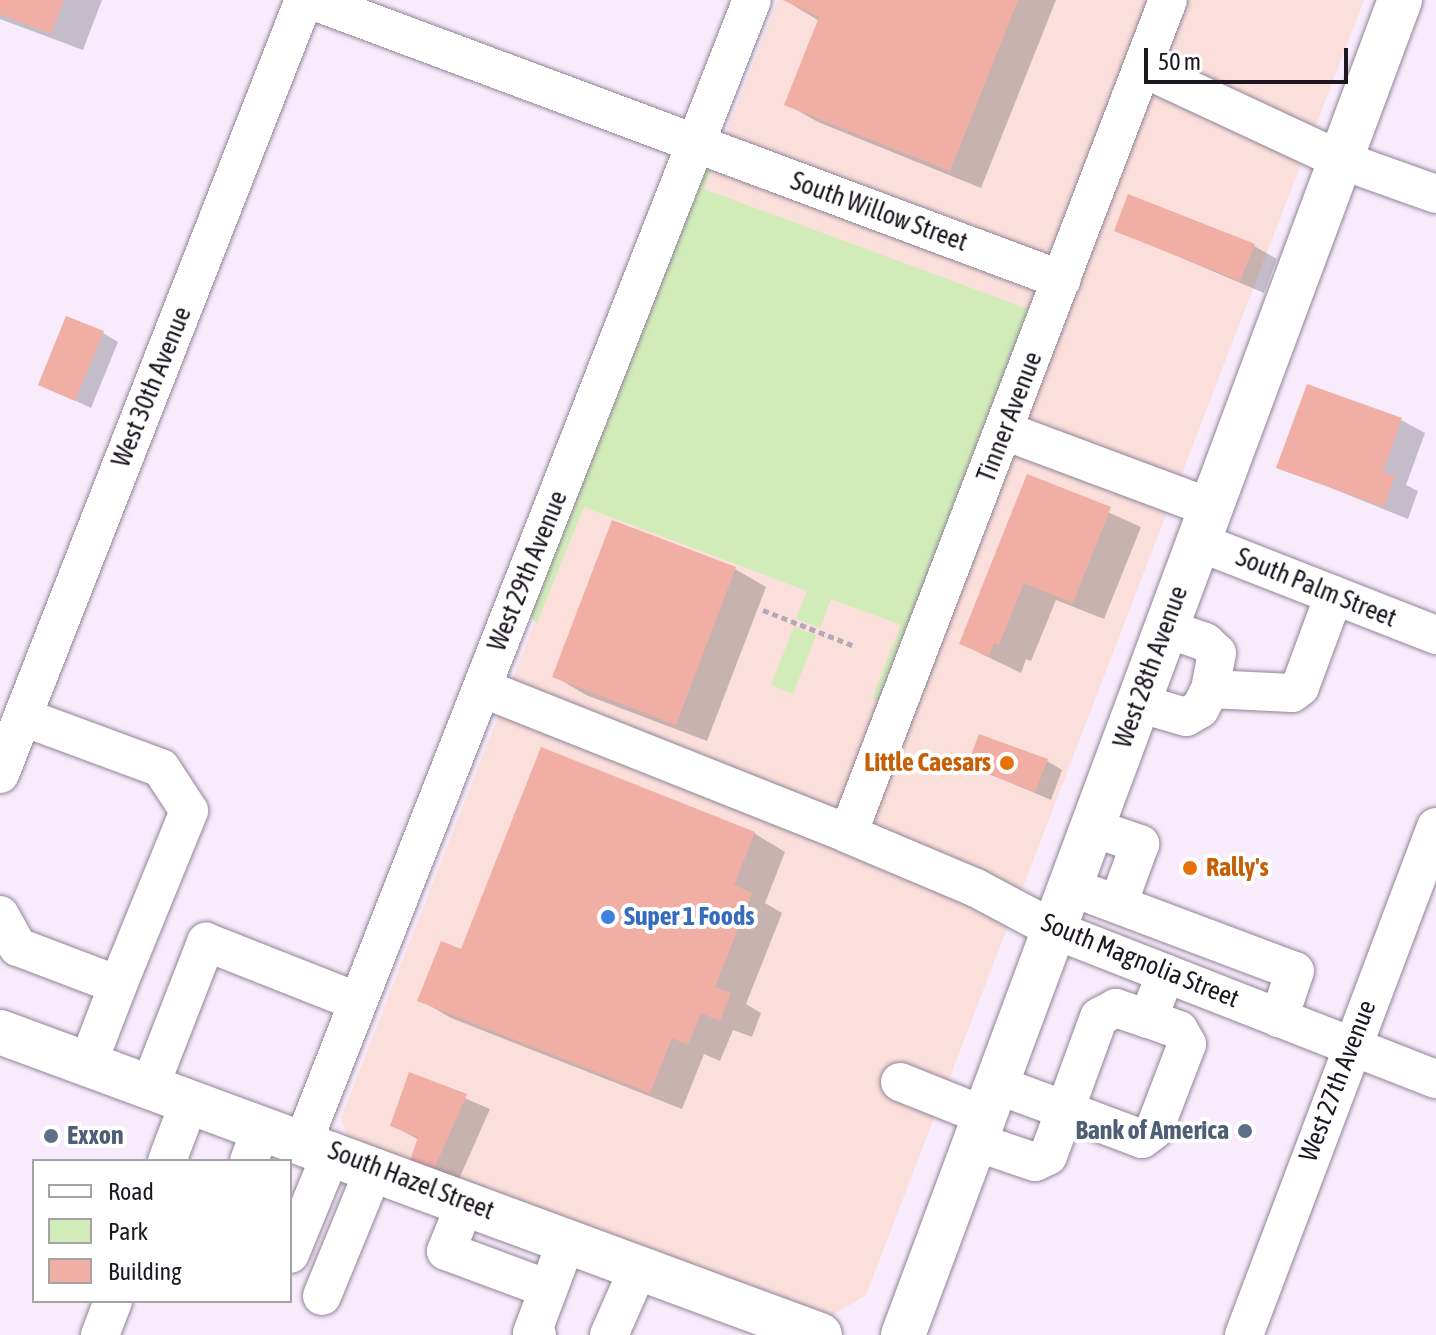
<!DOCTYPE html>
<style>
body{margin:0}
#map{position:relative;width:1436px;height:1335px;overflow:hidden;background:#f7ebfc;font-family:"Asap Condensed",sans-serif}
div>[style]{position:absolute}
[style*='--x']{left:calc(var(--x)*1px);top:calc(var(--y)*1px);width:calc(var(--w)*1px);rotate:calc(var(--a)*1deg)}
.commercial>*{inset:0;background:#fadfdb}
.green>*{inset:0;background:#d1ecb9}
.shadow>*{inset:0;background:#0003}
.building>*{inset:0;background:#f1aea5}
.path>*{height:5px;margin-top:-2.5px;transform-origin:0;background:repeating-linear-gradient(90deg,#b3a9b7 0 6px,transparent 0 10px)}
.roads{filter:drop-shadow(0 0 2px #918497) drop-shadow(0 0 2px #918497)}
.minor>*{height:38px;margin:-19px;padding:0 19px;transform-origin:19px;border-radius:19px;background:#fff}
.major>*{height:44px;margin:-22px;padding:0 22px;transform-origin:22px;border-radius:22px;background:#fff}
.dots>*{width:22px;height:22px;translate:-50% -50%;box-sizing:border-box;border:4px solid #fff;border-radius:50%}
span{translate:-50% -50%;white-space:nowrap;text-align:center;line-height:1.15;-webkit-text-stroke:8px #fff;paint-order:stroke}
.street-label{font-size:26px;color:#1d171f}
.food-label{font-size:26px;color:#c56008;font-weight:700}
.right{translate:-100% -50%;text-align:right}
.left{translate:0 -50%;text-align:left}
.shop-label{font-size:26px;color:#366cbe;font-weight:700}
.service-label{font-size:26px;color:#4e5e75;font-weight:700}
.legend{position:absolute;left:32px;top:1159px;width:260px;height:144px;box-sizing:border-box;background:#fff;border:2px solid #a5a2a5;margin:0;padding:10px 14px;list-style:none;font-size:24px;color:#1d171f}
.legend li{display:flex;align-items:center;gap:16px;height:40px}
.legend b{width:40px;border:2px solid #a5a2a5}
.scale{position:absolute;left:1144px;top:48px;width:204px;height:36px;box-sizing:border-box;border:4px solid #1d171f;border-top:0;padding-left:10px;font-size:24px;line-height:28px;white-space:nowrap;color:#1d171f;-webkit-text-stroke:6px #fff;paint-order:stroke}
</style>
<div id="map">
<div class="commercial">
<i style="clip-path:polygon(778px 0,1364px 0,866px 1295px,831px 1316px,814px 1315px,348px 1142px,341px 1118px)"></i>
</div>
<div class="green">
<i style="clip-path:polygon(715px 160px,704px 189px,1036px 312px,881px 702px,872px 698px,901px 625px,831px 599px,820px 628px,796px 619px,807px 591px,584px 507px,537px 623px,529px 616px,694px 178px)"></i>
<i style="clip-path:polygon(794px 627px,816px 635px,793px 694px,771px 685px)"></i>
</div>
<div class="shadow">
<i style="clip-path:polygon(0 0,102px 0,83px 50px,0 19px)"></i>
<i style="clip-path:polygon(1056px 0,981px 188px,818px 122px,786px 104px,819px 21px,785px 0)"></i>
<i style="clip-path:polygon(1116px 230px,1254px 246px,1277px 259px,1264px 293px)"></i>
<i style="clip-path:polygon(103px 333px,118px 342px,91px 408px,40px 384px)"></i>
<i style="clip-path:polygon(1401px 420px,1425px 433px,1406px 485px,1418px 491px,1408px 519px,1279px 467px)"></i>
<i style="clip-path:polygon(1028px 476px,1141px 527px,1104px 619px,1056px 600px,1031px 661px,1026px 659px,1021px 673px,961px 644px)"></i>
<i style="clip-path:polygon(735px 569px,766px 587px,707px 741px,586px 695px,554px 676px)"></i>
<i style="clip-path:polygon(1047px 761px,1062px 770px,1051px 800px,969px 765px)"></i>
<i style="clip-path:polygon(754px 833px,785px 852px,765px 903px,782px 913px,746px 1004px,761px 1013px,752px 1037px,733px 1030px,720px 1061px,704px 1054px,682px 1109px,451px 1018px,420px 1000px,462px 952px)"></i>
<i style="clip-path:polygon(411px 1075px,490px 1109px,455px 1188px,434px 1180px,419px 1140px,392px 1125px)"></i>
</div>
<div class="building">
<i style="clip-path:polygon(0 0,64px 0,51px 34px,0 14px)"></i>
<i style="clip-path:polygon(783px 0,1018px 0,950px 171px,784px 105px,819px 17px)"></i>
<i style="clip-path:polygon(1128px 194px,1255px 244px,1240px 281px,1114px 231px)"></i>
<i style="clip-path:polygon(66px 316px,104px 331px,75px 401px,38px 385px)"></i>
<i style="clip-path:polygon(1307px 384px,1402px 418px,1383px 472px,1395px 476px,1384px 507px,1276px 468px)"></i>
<i style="clip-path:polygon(1027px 474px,1111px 507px,1073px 603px,1024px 583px,999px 645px,994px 643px,989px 656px,959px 644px)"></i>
<i style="clip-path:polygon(612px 520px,736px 567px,676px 725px,552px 677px)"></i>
<i style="clip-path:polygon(979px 734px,1048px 759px,1035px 792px,967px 766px)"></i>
<i style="clip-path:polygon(541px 747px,755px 832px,734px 885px,752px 893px,715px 987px,731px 993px,720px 1021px,701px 1013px,688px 1045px,672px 1038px,650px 1093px,417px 1001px,441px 941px,461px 949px)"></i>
<i style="clip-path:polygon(409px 1072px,467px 1094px,431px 1176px,408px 1167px,418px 1137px,390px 1126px)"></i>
</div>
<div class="path">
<i style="--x:763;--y:610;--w:96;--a:21.5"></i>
</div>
<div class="roads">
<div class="minor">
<i style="--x:311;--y:0;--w:801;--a:20.45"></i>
<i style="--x:1143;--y:68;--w:215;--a:25"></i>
<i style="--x:1338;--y:159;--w:104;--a:19.7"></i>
<i style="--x:1005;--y:431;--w:217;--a:20.5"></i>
<i style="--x:1196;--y:541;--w:258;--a:21.4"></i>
<i style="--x:1165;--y:628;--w:42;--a:19.3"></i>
<i style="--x:1205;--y:642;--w:16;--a:43"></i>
<i style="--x:1217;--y:653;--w:37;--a:101"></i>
<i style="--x:482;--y:688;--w:394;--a:21.7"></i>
<i style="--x:848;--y:834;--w:139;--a:22.9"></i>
<i style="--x:976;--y:888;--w:89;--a:28"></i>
<i style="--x:1055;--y:930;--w:409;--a:21.4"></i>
<i style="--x:1138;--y:703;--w:50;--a:16.3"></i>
<i style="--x:1186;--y:717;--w:16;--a:-30"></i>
<i style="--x:1200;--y:709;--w:22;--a:-63"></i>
<i style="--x:1210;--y:689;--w:82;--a:2.8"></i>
<i style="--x:1292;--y:693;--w:10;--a:-37"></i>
<i style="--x:1300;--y:687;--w:98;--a:-69.7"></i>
<i style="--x:23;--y:717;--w:147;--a:20.3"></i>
<i style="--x:161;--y:768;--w:51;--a:56.9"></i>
<i style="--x:189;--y:811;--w:188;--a:112.2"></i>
<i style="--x:0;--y:774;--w:832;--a:-68.56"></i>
<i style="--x:1093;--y:828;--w:50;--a:18.8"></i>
<i style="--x:1140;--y:844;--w:64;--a:110.1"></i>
<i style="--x:848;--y:834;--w:893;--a:-69.01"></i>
<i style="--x:1071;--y:887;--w:239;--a:20.6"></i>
<i style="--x:1295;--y:971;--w:50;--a:108.8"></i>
<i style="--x:0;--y:915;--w:37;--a:61"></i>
<i style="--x:18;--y:947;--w:107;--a:20.8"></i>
<i style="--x:118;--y:985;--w:84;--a:111"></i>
<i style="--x:1148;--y:1019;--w:34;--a:-161"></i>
<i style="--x:1116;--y:1008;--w:19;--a:152"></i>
<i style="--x:1099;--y:1017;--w:99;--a:110.1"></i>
<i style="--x:1065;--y:1110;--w:82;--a:20.6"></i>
<i style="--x:1142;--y:1139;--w:15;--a:-37"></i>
<i style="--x:1154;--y:1130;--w:92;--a:-69"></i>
<i style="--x:1187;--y:1044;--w:16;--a:-120"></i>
<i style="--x:1179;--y:1030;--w:33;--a:-160"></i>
<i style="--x:1148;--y:1019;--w:49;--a:-68.6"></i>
<i style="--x:900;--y:1082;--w:92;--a:21.8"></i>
<i style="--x:150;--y:1086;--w:155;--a:-68.7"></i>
<i style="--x:206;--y:942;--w:163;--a:21.5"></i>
<i style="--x:304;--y:1140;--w:1225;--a:-68.55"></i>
<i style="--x:976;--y:1142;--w:62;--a:18.7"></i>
<i style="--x:1035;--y:1162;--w:14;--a:-25"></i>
<i style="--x:1048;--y:1156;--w:49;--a:-69.7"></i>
<i style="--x:1065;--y:1110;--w:72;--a:-159.8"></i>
<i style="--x:167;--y:1161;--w:65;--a:-69.3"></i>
<i style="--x:249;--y:1161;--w:37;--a:-70"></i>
<i style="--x:466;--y:1202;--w:53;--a:112.2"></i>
<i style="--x:446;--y:1251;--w:109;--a:20.4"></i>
<i style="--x:290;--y:1254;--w:111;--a:-67.8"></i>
<i style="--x:322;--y:1296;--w:139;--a:-67.7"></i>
<i style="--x:100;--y:1335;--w:36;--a:-69"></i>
<i style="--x:537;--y:1335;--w:5;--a:-158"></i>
<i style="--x:532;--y:1333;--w:99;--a:-69.4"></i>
<i style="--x:609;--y:1335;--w:74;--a:-66.2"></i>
<i style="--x:1244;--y:1335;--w:543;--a:-69.3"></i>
</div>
<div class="major">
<i style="--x:0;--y:1032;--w:874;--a:20.28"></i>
<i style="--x:903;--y:1335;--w:1425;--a:-69.58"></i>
</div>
</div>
<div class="dots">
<i style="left:1007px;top:763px;background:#e8710a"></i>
<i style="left:1190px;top:868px;background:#e8710a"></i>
<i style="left:608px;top:917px;background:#3f7fe0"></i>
<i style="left:1245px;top:1131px;background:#5c6f8a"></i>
<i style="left:51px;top:1136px;background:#5c6f8a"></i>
</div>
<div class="street-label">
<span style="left:879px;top:212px;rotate:20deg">South Willow Street</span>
<span style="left:152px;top:387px;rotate:-68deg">West 30th Avenue</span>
<span style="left:1010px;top:417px;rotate:-69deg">Tinner Avenue</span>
<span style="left:528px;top:571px;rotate:-68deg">West 29th Avenue</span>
<span style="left:1316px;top:588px;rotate:22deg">South Palm Street</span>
<span style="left:1151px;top:667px;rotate:-70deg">West 28th Avenue</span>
<span style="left:1140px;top:961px;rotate:22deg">South Magnolia Street</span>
<span style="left:1338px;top:1081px;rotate:-69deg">West 27th Avenue</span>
<span style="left:411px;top:1181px;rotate:21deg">South Hazel Street</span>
</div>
<div class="food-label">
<span class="right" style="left:991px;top:763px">Little Caesars</span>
<span class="left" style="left:1206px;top:868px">Rally's</span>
</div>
<div class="shop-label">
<span class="left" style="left:624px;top:917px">Super 1 Foods</span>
</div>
<div class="service-label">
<span class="right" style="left:1229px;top:1131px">Bank of America</span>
<span class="left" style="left:67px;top:1136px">Exxon</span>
</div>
<ul class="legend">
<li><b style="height:10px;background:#fff"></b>Road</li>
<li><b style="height:22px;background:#d1ecb9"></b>Park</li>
<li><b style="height:22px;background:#f1aea5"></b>Building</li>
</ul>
<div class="scale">50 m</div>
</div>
